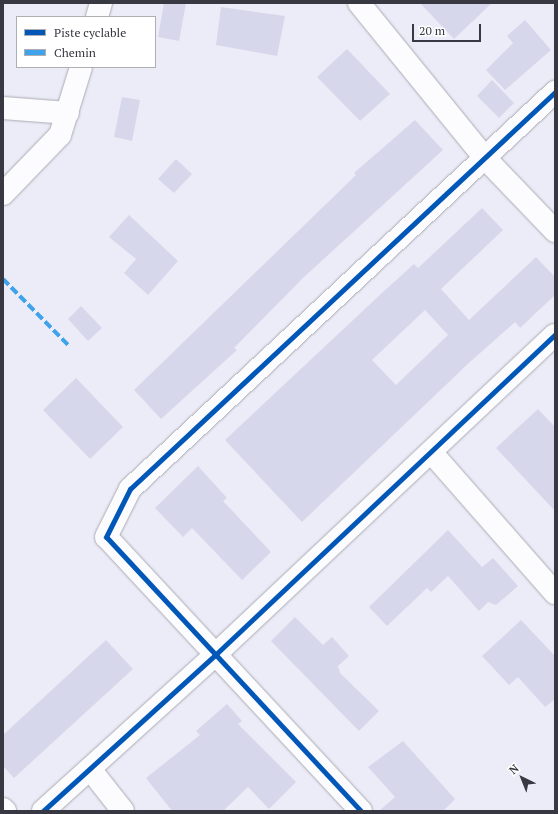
<!DOCTYPE html>
<style>
body{margin:0}
#map{position:relative;width:558px;height:814px;overflow:hidden;background:#ececf8;font-family:"PT Serif",serif}
div>[style]{position:absolute}
[style*='--x']{left:calc(var(--x)*1px);top:calc(var(--y)*1px);width:calc(var(--w)*1px);rotate:calc(var(--a)*1deg)}
.building>*{inset:0;background:#d7d7eb}
.roads{filter:drop-shadow(0 0 1px #ababb4) drop-shadow(0 0 1px #ababb4)}
.minor>*{height:22px;margin:-11px;padding:0 11px;transform-origin:11px;border-radius:11px;background:#fcfcfe}
.quiet>*{height:4px;margin-top:-2px;transform-origin:0;background:repeating-linear-gradient(90deg,#3fa3ec 0 8px,transparent 0 12px)}
.cycleway>*{height:5px;margin:-2.5px;padding:0 2.5px;transform-origin:2.5px;border-radius:2.5px;background:#0057b8}
span{translate:-50% -50%;white-space:nowrap;text-align:center;line-height:1.15;-webkit-text-stroke:3px #fff;paint-order:stroke}
.frame{position:absolute;inset:0;border:4px solid #373841;pointer-events:none}
.legend{position:absolute;left:16px;top:16px;width:140px;height:52px;box-sizing:border-box;background:#fff;border:1px solid #afafb3;margin:0;padding:5px 7px;list-style:none;font-size:12px;color:#373841}
.legend li{display:flex;align-items:center;gap:8px;height:20px}
.legend b{width:20px;border:1px solid #afafb3}
.north{position:absolute;left:502px;top:758px;width:40px;height:40px;-webkit-text-stroke:3px #fff;paint-order:stroke;rotate:317deg;font-size:11px;font-weight:700;line-height:16px;text-align:center;color:#373841}
.north::after{content:'';display:block;margin:auto;width:14px;height:18px;background:#373841;clip-path:polygon(50% 0,100% 100%,50% 72%,0 100%)}
.scale{position:absolute;left:412px;top:24px;width:69px;height:18px;box-sizing:border-box;border:2px solid #373841;border-top:0;padding-left:5px;font-size:12px;line-height:14px;white-space:nowrap;color:#373841;-webkit-text-stroke:3px #fff;paint-order:stroke}
</style>
<div id="map">
<div class="building">
<i style="clip-path:polygon(164px 3px,186px 3px,179px 41px,158px 37px)"></i>
<i style="clip-path:polygon(420px 3px,492px 3px,454px 39px)"></i>
<i style="clip-path:polygon(221px 7px,285px 16px,277px 56px,216px 45px)"></i>
<i style="clip-path:polygon(525px 20px,551px 50px,505px 90px,486px 70px,513px 43px,507px 36px)"></i>
<i style="clip-path:polygon(347px 49px,390px 94px,360px 121px,317px 77px)"></i>
<i style="clip-path:polygon(492px 80px,514px 103px,499px 118px,477px 96px)"></i>
<i style="clip-path:polygon(122px 97px,140px 100px,132px 141px,114px 137px)"></i>
<i style="clip-path:polygon(415px 120px,443px 150px,303px 278px,234px 348px,237px 350px,161px 419px,134px 390px,356px 175px,354px 173px)"></i>
<i style="clip-path:polygon(176px 159px,192px 174px,174px 193px,158px 179px)"></i>
<i style="clip-path:polygon(evenodd,482px 208px,503px 230px,441px 289px,469px 320px,536px 257px,555px 277px,555px 295px,520px 328px,515px 322px,471px 361px,302px 522px,225px 440px,383px 292px,414px 264px,418px 268px,482px 208px,425px 310px,448px 335px,396px 385px,372px 360px,425px 310px)"></i>
<i style="clip-path:polygon(129px 215px,178px 261px,148px 295px,124px 273px,136px 259px,109px 237px)"></i>
<i style="clip-path:polygon(81px 306px,102px 328px,88px 341px,68px 319px)"></i>
<i style="clip-path:polygon(76px 378px,123px 427px,90px 459px,43px 410px)"></i>
<i style="clip-path:polygon(538px 409px,555px 427px,555px 511px,496px 448px)"></i>
<i style="clip-path:polygon(198px 466px,227px 498px,223px 501px,271px 552px,242px 580px,192px 528px,183px 537px,155px 508px)"></i>
<i style="clip-path:polygon(448px 530px,482px 567px,493px 558px,518px 586px,496px 605px,488px 602px,479px 611px,448px 576px,431px 592px,427px 588px,387px 626px,369px 607px)"></i>
<i style="clip-path:polygon(295px 617px,323px 645px,332px 637px,349px 656px,338px 666px,340px 673px,379px 711px,359px 731px,271px 641px)"></i>
<i style="clip-path:polygon(521px 620px,555px 656px,555px 699px,545px 707px,518px 677px,509px 685px,482px 656px)"></i>
<i style="clip-path:polygon(106px 640px,133px 669px,14px 778px,3px 766px,3px 735px)"></i>
<i style="clip-path:polygon(227px 704px,242px 721px,238px 724px,296px 782px,269px 809px,248px 787px,223px 811px,172px 811px,146px 778px,200px 735px,196px 731px)"></i>
<i style="clip-path:polygon(403px 741px,455px 799px,443px 811px,379px 811px,395px 797px,368px 767px)"></i>
</div>
<div class="roads">
<div class="minor">
<i style="--x:359;--y:3;--w:198;--a:50.9"></i>
<i style="--x:484;--y:157;--w:103;--a:46.2"></i>
<i style="--x:97;--y:17;--w:15;--a:-74"></i>
<i style="--x:3;--y:108;--w:65;--a:4.4"></i>
<i style="--x:3;--y:194;--w:82;--a:-46"></i>
<i style="--x:60;--y:135;--w:71;--a:-72.8"></i>
<i style="--x:431;--y:452;--w:188;--a:48.7"></i>
<i style="--x:90;--y:769;--w:53;--a:51.8"></i>
<i style="--x:3;--y:809;--w:3;--a:45"></i>
<i style="--x:43;--y:811;--w:234;--a:-42.2"></i>
<i style="--x:216;--y:654;--w:465;--a:-43.3"></i>
<i style="--x:361;--y:811;--w:374;--a:-132.9"></i>
<i style="--x:106;--y:537;--w:54;--a:-63.4"></i>
<i style="--x:130;--y:489;--w:582;--a:-43.05"></i>
</div>
</div>
<div class="quiet">
<i style="--x:3;--y:279;--w:94;--a:45.4"></i>
</div>
<div class="cycleway">
<i style="--x:43;--y:811;--w:234;--a:-42.2"></i>
<i style="--x:216;--y:654;--w:465;--a:-43.3"></i>
<i style="--x:361;--y:811;--w:374;--a:-132.9"></i>
<i style="--x:106;--y:537;--w:54;--a:-63.4"></i>
<i style="--x:130;--y:489;--w:582;--a:-43.05"></i>
</div>
<div class="frame"></div>
<ul class="legend">
<li><b style="height:5px;background:#0057b8"></b>Piste cyclable</li>
<li><b style="height:5px;background:#3fa3ec"></b>Chemin</li>
</ul>
<div class="north">N</div>
<div class="scale">20 m</div>
</div>
